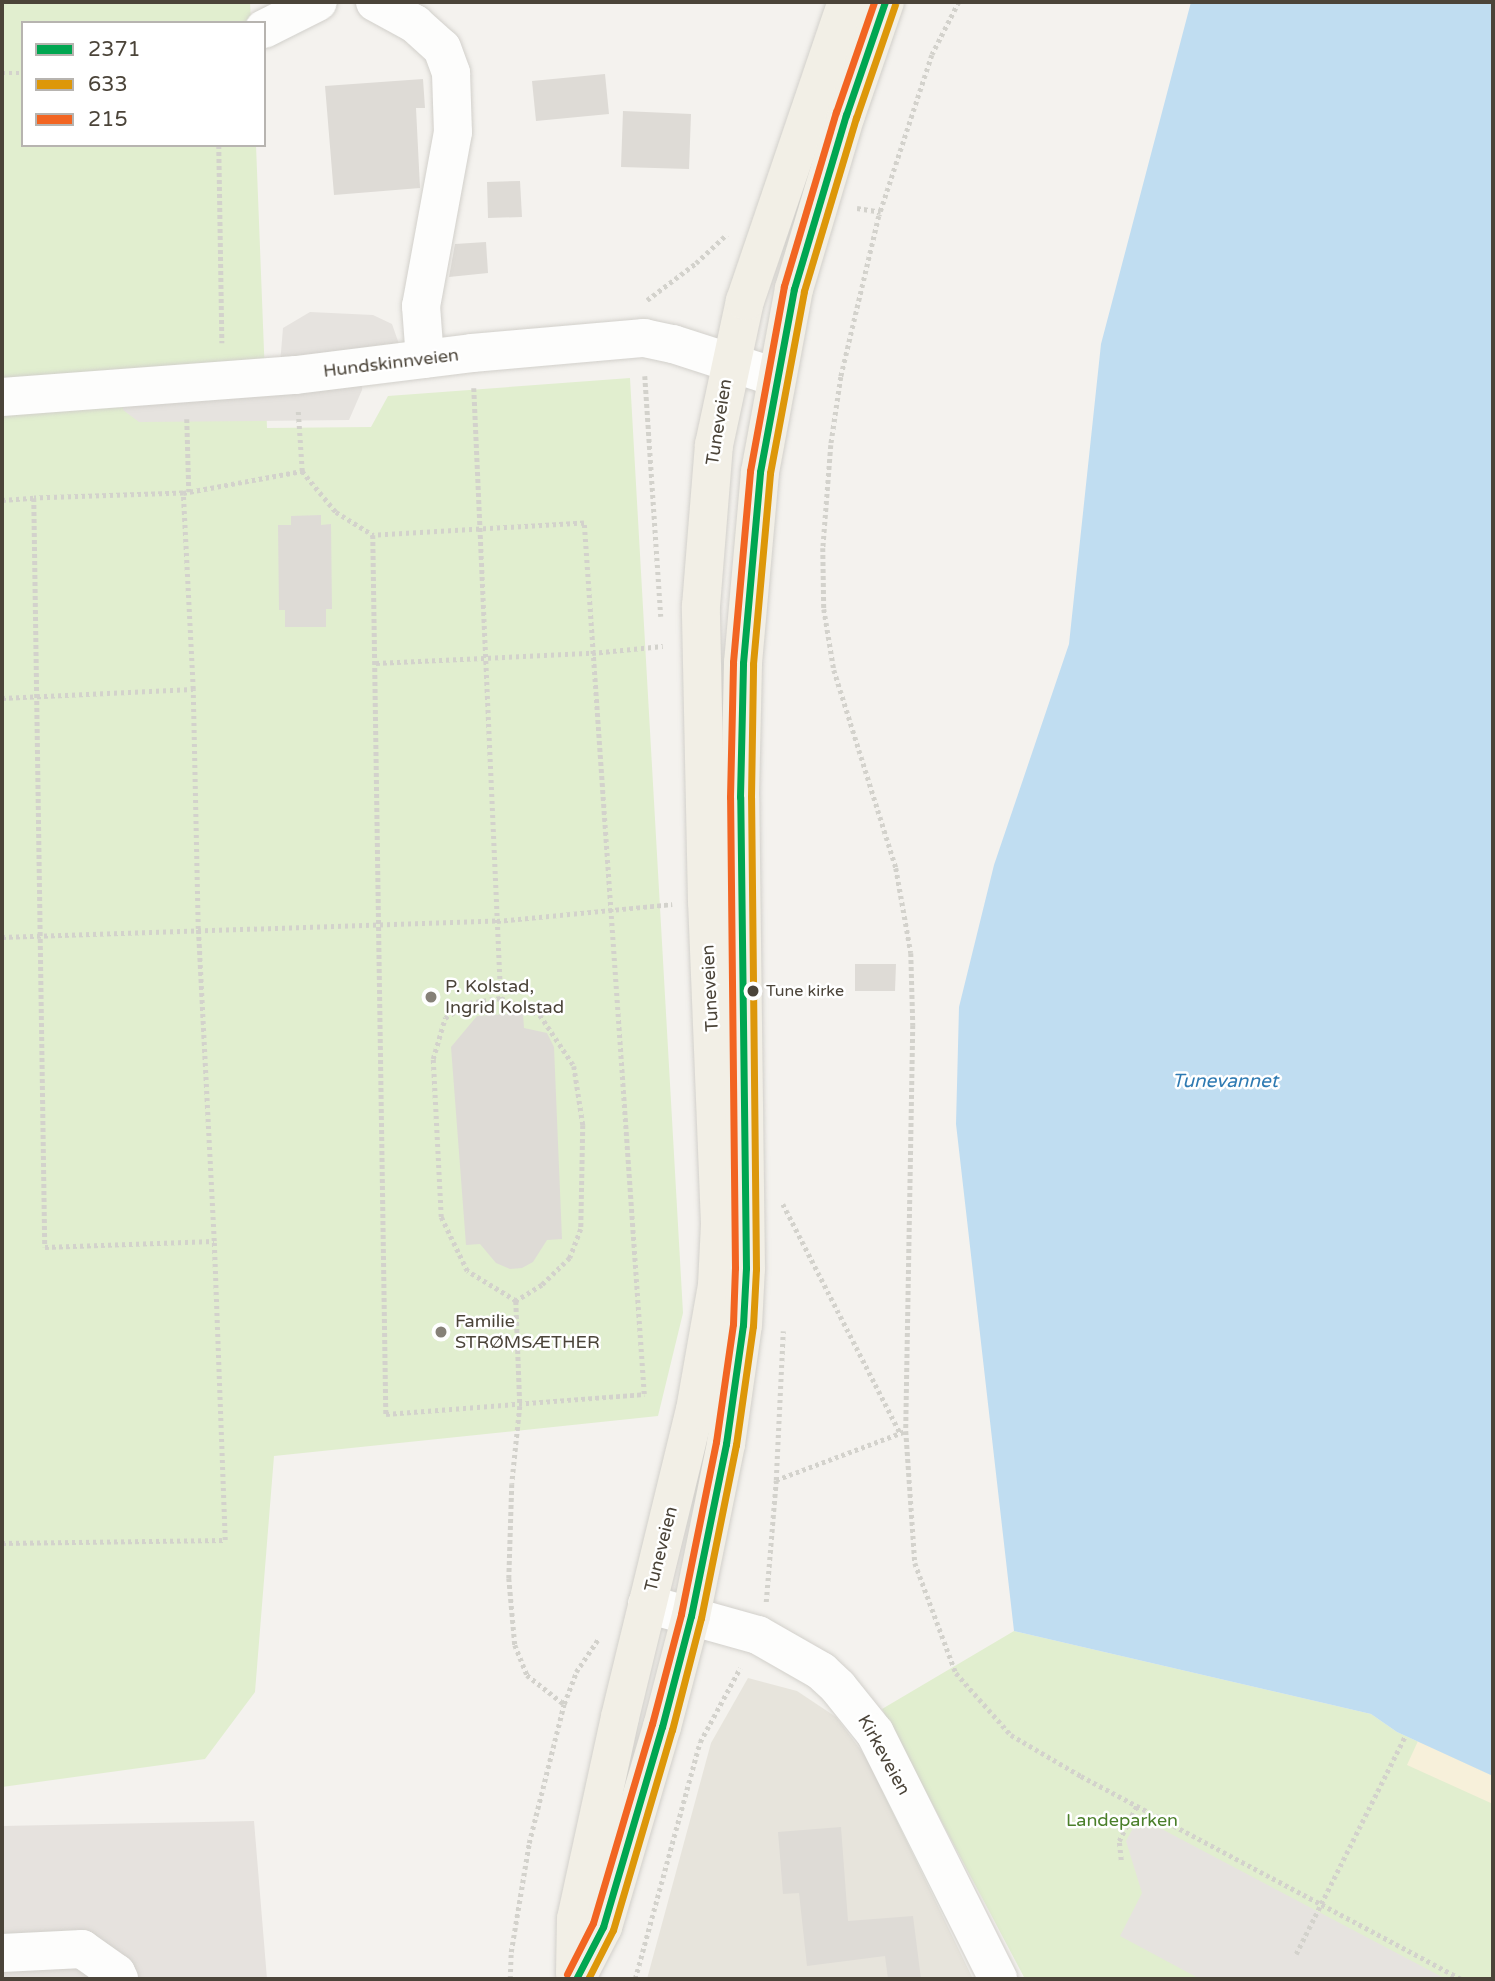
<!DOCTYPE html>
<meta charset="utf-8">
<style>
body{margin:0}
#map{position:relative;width:1495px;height:1981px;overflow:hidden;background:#f4f2ee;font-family:"Varela Round",sans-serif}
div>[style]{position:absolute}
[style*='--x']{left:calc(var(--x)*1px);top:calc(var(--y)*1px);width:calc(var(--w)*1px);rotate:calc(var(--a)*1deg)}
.residential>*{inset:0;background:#e7e4dc}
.industrial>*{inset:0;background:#e6e2de}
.green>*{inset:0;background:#e1eecf}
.sand>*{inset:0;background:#f7f0da}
.parking>*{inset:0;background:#e6e3df}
.water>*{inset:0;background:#c0ddf1}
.building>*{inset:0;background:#dedbd6}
.path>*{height:4.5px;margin-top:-2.25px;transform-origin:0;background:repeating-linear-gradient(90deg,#d3d2cc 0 3.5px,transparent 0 7px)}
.roads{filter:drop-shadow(0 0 2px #d2d0cb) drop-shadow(0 0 2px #d2d0cb)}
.minor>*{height:38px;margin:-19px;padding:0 19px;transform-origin:19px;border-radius:19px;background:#fdfdfc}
.major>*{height:38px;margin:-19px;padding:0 19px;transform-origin:19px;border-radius:19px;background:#f2efe6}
.bus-1>*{height:7px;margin:-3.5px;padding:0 3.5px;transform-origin:3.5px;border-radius:3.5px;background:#00a651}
.bus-2>*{height:7px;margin:-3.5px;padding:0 3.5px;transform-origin:3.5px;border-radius:3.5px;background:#dd9709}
.bus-3>*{height:7px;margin:-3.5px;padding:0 3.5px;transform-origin:3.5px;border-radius:3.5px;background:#f26522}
.dots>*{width:19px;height:19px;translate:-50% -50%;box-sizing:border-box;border:4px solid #fff;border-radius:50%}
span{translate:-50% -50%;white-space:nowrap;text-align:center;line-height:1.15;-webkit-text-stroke:5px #fff;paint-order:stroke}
.bus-label{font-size:16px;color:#4b4439}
.left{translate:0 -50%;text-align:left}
.street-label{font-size:18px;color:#4b4439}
.poi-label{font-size:18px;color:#4b4439}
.park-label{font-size:18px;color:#4a7f2a}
.water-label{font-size:19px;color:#2e7ab2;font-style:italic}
.frame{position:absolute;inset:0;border:4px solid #4b4439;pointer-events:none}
.legend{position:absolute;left:21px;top:21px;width:245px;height:126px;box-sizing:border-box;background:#fff;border:2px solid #b7b4b0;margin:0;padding:9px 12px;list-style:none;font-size:21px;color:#4b4439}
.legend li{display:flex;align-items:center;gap:14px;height:35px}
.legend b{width:35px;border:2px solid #b7b4b0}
</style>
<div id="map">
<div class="residential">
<i style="clip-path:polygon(748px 1678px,797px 1691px,836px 1717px,866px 1757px,973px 1979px,647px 1979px,711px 1743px)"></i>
</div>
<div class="industrial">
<i style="clip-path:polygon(254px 1821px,267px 1979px,2px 1979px,2px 1826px)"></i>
</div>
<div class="green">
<i style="clip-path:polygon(2px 2px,250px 2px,251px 23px,23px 23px,23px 145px,256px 145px,267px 428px,371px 427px,388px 396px,630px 378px,683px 1313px,658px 1416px,274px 1456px,255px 1692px,205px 1759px,2px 1787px)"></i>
<i style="clip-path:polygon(1014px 1631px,1371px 1714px,1397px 1732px,1493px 1776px,1493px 1979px,1025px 1979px,882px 1709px)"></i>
</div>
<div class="sand">
<i style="clip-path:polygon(1418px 1741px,1493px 1776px,1493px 1804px,1407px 1765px)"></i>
</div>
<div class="parking">
<i style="clip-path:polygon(310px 312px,373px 315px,392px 324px,399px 344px,364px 366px,362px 390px,349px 420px,139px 422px,123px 410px,123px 405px,279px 376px,283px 328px)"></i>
<i style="clip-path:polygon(1139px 1817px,1446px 1979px,1200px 1979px,1120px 1936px,1142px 1893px,1126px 1841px)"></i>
</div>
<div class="water">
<i style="clip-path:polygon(1191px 2px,1493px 2px,1493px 1776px,1397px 1732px,1371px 1714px,1014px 1631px,956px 1124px,959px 1007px,994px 865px,1069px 644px,1101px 344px)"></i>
</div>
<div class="building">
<i style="clip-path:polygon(605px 74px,609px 114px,536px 121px,532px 81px)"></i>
<i style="clip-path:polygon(423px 79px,425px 108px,416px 108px,420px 188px,334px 195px,325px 86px)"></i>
<i style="clip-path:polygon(623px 111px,691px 114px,689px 169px,621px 167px)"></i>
<i style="clip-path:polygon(520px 181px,522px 217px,488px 218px,487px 182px)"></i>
<i style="clip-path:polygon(486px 242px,488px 273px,449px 277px,455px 244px)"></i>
<i style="clip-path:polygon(321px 515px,321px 525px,331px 524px,332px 609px,326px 609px,326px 627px,285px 627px,285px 610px,279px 610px,278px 525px,291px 525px,291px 516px)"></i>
<i style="clip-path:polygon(855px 964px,896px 964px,895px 991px,855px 991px)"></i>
<i style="clip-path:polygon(523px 1013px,524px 1028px,547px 1033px,554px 1047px,562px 1239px,547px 1240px,533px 1262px,522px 1268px,510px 1269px,496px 1263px,480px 1244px,466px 1245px,451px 1047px,477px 1016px)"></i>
<i style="clip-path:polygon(841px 1827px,848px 1921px,913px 1916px,921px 1979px,888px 1979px,885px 1956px,807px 1966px,799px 1893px,783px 1894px,778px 1832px)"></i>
</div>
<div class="path">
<i style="--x:959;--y:2;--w:59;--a:117"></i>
<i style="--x:932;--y:55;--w:169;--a:108.2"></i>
<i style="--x:879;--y:216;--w:165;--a:103.3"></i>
<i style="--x:841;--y:377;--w:69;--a:98.4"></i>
<i style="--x:831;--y:445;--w:103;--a:94.4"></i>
<i style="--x:823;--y:548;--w:61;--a:89.1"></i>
<i style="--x:824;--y:609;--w:62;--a:80.7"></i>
<i style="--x:834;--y:670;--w:207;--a:72.6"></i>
<i style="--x:896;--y:868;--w:86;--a:80"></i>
<i style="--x:911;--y:953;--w:72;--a:88.4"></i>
<i style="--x:913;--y:1025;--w:406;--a:91"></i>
<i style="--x:906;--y:1431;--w:132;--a:86.1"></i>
<i style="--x:915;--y:1563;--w:117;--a:69.6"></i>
<i style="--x:956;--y:1673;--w:83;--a:48.4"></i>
<i style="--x:1011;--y:1735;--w:81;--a:30.4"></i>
<i style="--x:1081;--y:1776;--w:431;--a:28.1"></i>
<i style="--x:2;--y:73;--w:21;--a:0"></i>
<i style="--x:219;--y:145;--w:198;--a:89.1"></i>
<i style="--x:857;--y:208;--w:24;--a:9"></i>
<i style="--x:647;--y:300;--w:61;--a:-37.1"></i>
<i style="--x:696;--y:263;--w:42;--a:-43.1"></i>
<i style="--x:645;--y:376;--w:241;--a:86.2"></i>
<i style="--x:474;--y:388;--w:611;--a:87.47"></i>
<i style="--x:501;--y:998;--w:43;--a:23.6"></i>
<i style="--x:540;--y:1015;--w:61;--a:56.3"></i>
<i style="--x:574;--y:1066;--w:60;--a:81.3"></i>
<i style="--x:583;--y:1125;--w:104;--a:91.1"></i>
<i style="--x:581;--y:1229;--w:31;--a:111"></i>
<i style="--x:570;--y:1258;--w:39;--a:136"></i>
<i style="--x:542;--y:1285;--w:31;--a:148"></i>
<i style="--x:516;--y:1301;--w:57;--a:-148.5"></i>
<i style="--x:467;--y:1271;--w:60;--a:-115.7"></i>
<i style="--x:441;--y:1217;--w:158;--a:-92.9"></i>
<i style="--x:433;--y:1059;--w:43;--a:-73.7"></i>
<i style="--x:445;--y:1018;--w:28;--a:-32"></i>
<i style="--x:469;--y:1003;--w:32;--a:-9"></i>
<i style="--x:187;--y:419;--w:73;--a:88.4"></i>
<i style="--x:302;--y:471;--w:53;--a:50.3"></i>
<i style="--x:336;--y:512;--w:44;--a:31.9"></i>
<i style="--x:373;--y:535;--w:879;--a:89.15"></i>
<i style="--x:386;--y:1414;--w:259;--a:-4.4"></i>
<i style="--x:644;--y:1394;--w:873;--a:-93.94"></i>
<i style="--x:584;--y:523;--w:211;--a:176.7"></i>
<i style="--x:183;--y:493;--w:149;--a:178.1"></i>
<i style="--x:34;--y:498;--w:749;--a:89.16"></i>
<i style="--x:45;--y:1247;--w:169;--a:-2"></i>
<i style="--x:2;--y:500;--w:32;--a:-4"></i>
<i style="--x:376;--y:663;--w:216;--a:-2.7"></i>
<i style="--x:592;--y:653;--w:71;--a:-5.6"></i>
<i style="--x:2;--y:698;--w:191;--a:-2.7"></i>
<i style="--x:2;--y:937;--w:495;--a:-1.9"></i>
<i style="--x:497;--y:921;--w:176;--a:-5.5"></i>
<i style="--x:783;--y:1204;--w:257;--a:62.9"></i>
<i style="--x:516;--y:1301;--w:105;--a:87.8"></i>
<i style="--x:520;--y:1406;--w:78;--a:95.9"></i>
<i style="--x:512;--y:1484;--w:94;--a:91.8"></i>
<i style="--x:509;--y:1578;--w:67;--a:84.9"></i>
<i style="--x:515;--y:1645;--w:32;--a:68"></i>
<i style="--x:527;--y:1675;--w:47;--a:38.1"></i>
<i style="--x:776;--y:1480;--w:149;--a:-87.3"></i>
<i style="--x:2;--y:1543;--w:223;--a:-0.8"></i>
<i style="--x:225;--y:1540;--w:299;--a:-92.1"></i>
<i style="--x:214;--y:1241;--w:312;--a:-92.9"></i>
<i style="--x:198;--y:929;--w:240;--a:-91.2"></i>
<i style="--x:193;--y:689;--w:196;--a:-92.9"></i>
<i style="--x:183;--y:493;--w:121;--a:-10.5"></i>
<i style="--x:302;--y:471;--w:61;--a:-93.8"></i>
<i style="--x:766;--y:1602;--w:122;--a:-85.3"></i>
<i style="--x:776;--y:1480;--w:139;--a:-20.7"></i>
<i style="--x:1121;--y:1860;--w:19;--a:-96"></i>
<i style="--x:1119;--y:1841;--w:40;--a:-63.4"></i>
<i style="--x:1296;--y:1954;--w:244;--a:-63.4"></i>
<i style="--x:510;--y:1979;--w:27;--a:-88"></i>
<i style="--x:511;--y:1952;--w:110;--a:-80.6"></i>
<i style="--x:529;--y:1843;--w:143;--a:-75.9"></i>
<i style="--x:564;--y:1704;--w:34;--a:-69"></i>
<i style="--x:576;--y:1672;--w:41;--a:-55.9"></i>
<i style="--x:635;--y:1979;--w:246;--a:-74.7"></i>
<i style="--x:700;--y:1742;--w:84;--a:-61.6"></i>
</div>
<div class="roads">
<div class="minor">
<i style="--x:375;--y:2;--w:46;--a:28.8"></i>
<i style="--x:415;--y:24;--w:36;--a:42"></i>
<i style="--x:442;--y:48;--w:27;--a:70"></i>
<i style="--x:451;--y:73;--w:59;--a:88.1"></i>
<i style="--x:453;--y:132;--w:177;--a:100.4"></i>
<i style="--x:421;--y:306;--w:53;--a:85.7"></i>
<i style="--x:264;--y:29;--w:60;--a:-26.6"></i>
<i style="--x:2;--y:397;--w:295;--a:-4.3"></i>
<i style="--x:296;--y:375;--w:177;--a:-7.1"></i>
<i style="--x:472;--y:353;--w:173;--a:-5"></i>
<i style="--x:644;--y:338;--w:30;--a:12"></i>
<i style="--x:673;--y:344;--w:107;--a:17.9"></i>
<i style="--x:647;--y:1604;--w:115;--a:15.6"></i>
<i style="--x:758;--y:1635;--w:73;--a:29.7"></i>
<i style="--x:821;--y:1671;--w:23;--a:43"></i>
<i style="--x:838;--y:1687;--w:59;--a:51.2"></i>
<i style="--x:875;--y:1733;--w:275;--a:63.4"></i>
<i style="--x:2;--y:1953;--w:80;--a:-2.9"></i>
<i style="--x:82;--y:1949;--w:42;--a:35.2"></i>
<i style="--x:116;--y:1973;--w:7;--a:63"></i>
</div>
<div class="major">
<i style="--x:575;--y:1974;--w:55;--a:-89"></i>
<i style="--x:576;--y:1919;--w:207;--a:-77.7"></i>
<i style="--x:620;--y:1717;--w:316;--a:-76.3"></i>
<i style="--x:695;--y:1410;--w:127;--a:-80"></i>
<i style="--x:717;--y:1285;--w:61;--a:-87.2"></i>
<i style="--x:720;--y:1224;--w:322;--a:-92.3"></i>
<i style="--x:707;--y:902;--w:296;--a:-91.2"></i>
<i style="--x:701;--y:606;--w:162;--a:-85.4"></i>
<i style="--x:714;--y:445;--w:147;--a:-77.9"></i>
<i style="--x:745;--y:301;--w:316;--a:-71.2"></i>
<i style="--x:576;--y:1979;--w:59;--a:-62.6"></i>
<i style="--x:603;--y:1927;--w:209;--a:-73.6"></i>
<i style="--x:662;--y:1727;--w:115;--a:-75.4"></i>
<i style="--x:691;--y:1616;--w:176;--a:-78.5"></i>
<i style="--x:726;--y:1444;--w:120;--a:-81.9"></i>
<i style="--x:743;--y:1325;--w:57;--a:-87"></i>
<i style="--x:746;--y:1268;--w:471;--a:-90.7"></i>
<i style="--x:740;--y:797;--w:134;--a:-88.7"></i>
<i style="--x:743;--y:663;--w:192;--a:-84.9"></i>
<i style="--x:760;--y:472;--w:186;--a:-79.5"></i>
<i style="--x:794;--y:289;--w:182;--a:-73.4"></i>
<i style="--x:846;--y:115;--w:120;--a:-71"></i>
</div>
</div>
<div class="bus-1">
<i style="--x:576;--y:1979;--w:59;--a:-62.6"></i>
<i style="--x:603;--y:1927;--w:209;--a:-73.6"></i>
<i style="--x:662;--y:1727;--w:115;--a:-75.4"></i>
<i style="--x:691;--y:1616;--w:176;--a:-78.5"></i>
<i style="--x:726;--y:1444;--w:120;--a:-81.9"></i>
<i style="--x:743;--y:1325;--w:57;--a:-87"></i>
<i style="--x:746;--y:1268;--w:471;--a:-90.7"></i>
<i style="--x:740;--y:797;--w:134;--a:-88.7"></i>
<i style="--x:743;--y:663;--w:192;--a:-84.9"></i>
<i style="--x:760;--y:472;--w:186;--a:-79.5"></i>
<i style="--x:794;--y:289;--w:182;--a:-73.4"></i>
<i style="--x:846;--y:115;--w:120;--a:-71"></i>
</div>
<div class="bus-2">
<i style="--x:588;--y:1979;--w:55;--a:-63"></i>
<i style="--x:613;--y:1930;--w:209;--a:-73.6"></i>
<i style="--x:672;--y:1730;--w:116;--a:-75.5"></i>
<i style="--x:701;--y:1618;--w:177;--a:-78.6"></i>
<i style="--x:736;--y:1445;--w:120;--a:-81.9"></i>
<i style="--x:753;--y:1326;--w:57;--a:-87"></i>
<i style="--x:756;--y:1269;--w:472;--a:-90.6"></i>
<i style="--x:751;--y:797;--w:133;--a:-89.1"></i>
<i style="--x:753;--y:664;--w:192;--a:-84.9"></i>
<i style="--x:770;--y:473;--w:185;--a:-79.4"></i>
<i style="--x:804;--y:291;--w:181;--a:-73.3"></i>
<i style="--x:856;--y:118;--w:120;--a:-71"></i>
</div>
<div class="bus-3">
<i style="--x:567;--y:1974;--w:57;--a:-63"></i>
<i style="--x:593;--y:1923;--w:208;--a:-73.5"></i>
<i style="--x:652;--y:1724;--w:114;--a:-75.2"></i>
<i style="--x:681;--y:1614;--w:176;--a:-78.5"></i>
<i style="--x:716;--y:1442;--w:119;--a:-81.8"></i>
<i style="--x:733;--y:1324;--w:56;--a:-88"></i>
<i style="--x:735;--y:1268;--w:471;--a:-90.6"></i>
<i style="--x:730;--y:797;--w:135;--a:-88.7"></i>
<i style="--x:733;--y:662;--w:192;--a:-84.9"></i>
<i style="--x:750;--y:471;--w:188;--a:-79.6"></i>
<i style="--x:784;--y:286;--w:182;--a:-73.4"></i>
<i style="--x:836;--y:112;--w:116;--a:-70.9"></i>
</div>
<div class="dots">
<i style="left:753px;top:991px;background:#4b4439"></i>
<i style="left:431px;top:997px;background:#868178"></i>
<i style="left:441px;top:1332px;background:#868178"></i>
</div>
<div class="bus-label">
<span class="left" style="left:766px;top:991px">Tune kirke</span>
</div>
<div class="street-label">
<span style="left:391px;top:363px;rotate:-7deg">Hundskinnveien</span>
<span style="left:719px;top:422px;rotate:-81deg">Tuneveien</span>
<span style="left:710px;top:988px;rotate:-93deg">Tuneveien</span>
<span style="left:661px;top:1549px;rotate:-76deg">Tuneveien</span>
<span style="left:884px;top:1755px;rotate:61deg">Kirkeveien</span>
</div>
<div class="poi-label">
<span class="left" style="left:445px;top:997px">P. Kolstad,<br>Ingrid Kolstad</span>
<span class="left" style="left:455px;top:1332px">Familie<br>STRØMSÆTHER</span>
</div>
<div class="park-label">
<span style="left:1122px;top:1820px">Landeparken</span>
</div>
<div class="water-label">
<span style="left:1225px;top:1082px">Tunevannet</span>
</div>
<div class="frame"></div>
<ul class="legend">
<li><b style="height:9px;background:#00a651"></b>2371</li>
<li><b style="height:9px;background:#dd9709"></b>633</li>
<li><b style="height:9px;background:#f26522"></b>215</li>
</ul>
</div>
